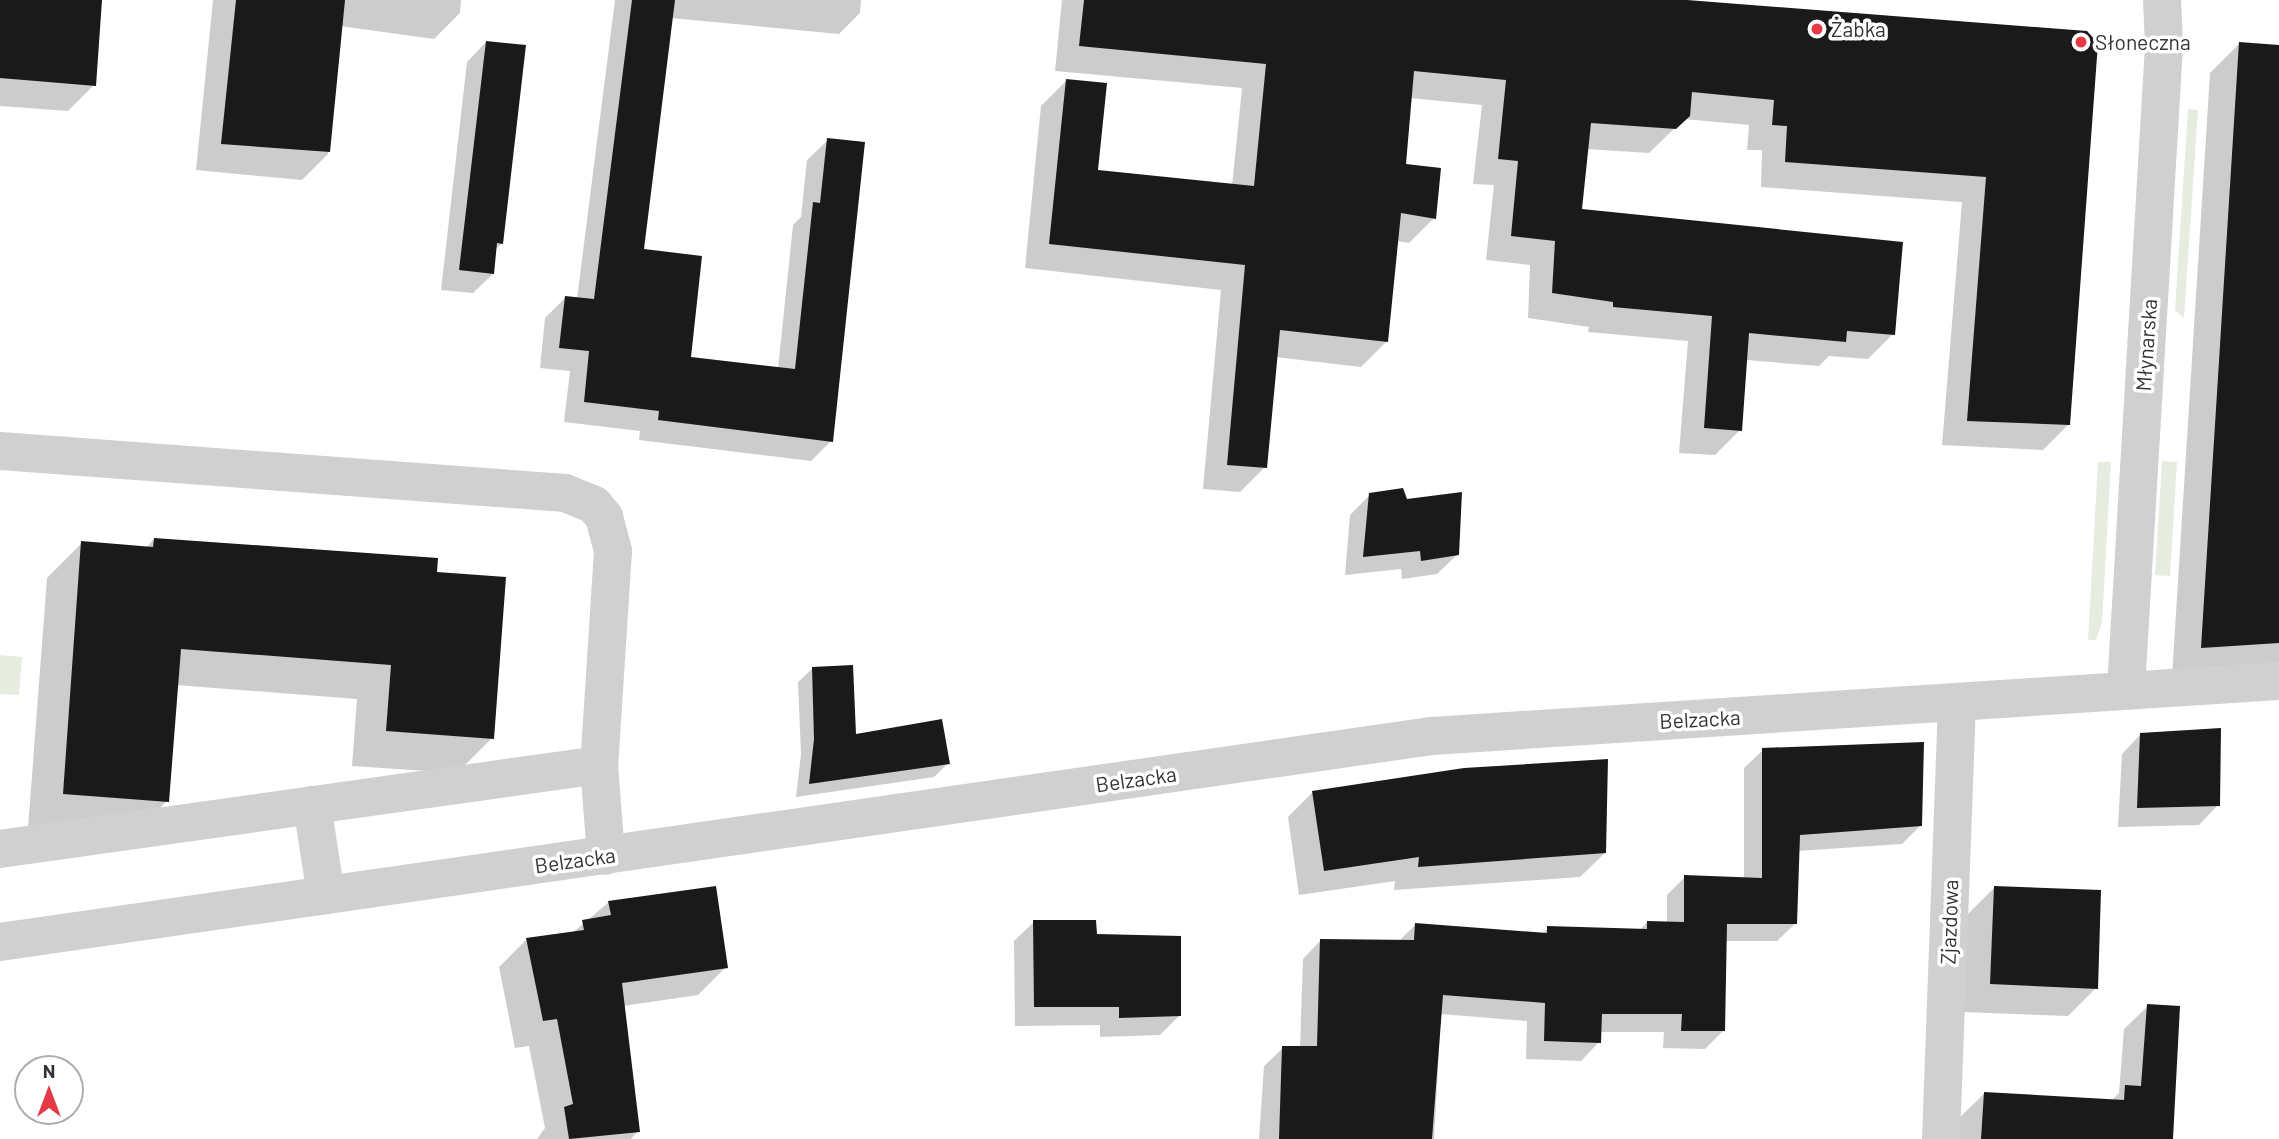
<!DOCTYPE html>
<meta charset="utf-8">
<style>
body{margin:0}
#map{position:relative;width:2279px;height:1139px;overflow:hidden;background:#fff;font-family:Barlow,sans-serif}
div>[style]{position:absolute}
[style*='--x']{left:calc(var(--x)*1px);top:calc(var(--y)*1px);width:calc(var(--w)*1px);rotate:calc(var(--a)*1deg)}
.green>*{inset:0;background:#e6ecdf}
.shadow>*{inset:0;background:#0003}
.building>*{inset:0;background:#1a1a1a}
.minor>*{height:38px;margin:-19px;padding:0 19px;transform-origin:19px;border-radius:19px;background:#d0d0d0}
.dots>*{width:19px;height:19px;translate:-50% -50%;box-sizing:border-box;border:4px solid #fff;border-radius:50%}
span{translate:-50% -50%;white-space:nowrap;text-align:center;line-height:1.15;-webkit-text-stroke:7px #fff;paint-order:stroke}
.poi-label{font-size:21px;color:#333}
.left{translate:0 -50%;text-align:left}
.street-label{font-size:21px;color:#333}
.north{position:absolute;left:14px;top:1055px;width:70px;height:70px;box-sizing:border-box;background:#fff;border:2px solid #adadad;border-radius:50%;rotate:0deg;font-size:19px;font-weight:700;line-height:28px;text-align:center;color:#333}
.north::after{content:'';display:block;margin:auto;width:24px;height:32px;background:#e63946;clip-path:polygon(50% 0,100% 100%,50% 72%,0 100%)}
</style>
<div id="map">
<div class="green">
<i style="clip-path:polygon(2188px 109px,2198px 110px,2184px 318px,2175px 310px)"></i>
<i style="clip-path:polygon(2162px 461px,2177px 462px,2170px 576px,2155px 575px)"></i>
<i style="clip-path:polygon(2098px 462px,2111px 462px,2102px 623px,2096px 640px,2088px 640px)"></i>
<i style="clip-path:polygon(0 655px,22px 657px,19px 695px,0 694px)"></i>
</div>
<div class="shadow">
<i style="clip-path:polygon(0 0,101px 0,94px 85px,68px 111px,0 106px)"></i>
<i style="clip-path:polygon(213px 0,461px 0,460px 13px,434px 39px,340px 26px,328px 154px,302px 180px,196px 170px)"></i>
<i style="clip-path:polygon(615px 0,861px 0,860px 13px,839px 34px,671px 18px,642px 250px,690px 359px,778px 369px,793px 225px,801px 217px,807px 160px,828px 140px,831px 441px,811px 461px,639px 440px,640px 431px,564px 422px,570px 371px,540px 368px,545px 318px,565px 298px,577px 299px)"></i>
<i style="clip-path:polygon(1062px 0,1669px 0,2086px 33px,2068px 425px,2043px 450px,1942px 445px,1962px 202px,1761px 187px,1762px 150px,1747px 150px,1749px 125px,1684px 119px,1649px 153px,1586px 149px,1580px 211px,1893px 334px,1868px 359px,1829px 356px,1819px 366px,1746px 360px,1740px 430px,1715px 455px,1679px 453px,1688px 341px,1588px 332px,1589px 327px,1528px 318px,1530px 265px,1486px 260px,1494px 185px,1473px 184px,1482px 105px,1410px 98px,1404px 166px,1434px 218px,1409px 243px,1397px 241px,1386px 342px,1361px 367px,1275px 357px,1265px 467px,1240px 492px,1203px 489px,1221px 290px,1025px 268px,1041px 106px,1066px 81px,1096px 172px,1232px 186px,1242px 88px,1055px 71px)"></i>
<i style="clip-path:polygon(486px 42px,502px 243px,495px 250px,493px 274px,473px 293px,441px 290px,467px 62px)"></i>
<i style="clip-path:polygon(2239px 44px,2279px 47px,2279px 670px,2172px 677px,2210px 73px)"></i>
<i style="clip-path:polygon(1370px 495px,1406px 501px,1457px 555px,1437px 574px,1402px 579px,1401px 569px,1345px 575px,1350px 515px)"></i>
<i style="clip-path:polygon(154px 539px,436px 573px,492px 738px,457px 773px,352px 766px,357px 699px,176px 685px,167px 801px,132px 836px,28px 828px,47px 578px,82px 543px,146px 548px)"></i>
<i style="clip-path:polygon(812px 669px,854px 737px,948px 763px,934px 777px,796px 797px,801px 754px,798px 682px)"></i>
<i style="clip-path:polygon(2141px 734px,2218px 805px,2199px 825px,2118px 827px,2122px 754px)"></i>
<i style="clip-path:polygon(1763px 750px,1920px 826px,1902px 844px,1797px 851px,1796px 923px,1777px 941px,1725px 941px,1723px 1031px,1705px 1049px,1663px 1048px,1664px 1032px,1600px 1032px,1599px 1042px,1581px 1061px,1526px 1059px,1527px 1021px,1441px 1014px,1434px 1139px,1259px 1139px,1264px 1066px,1283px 1048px,1300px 1048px,1303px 959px,1321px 940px,1398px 942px,1416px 924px,1541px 935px,1548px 928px,1640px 930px,1647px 922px,1667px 923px,1667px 895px,1685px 877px,1744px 879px,1744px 768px)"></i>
<i style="clip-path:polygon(1313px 792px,1605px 853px,1580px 877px,1394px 890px,1395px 881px,1299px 895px,1288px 817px)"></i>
<i style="clip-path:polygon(1994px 888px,2096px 988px,2068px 1016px,1963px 1012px,1966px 916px)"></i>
<i style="clip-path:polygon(609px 902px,726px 967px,698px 995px,623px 1006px,638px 1131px,631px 1139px,537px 1139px,545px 1128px,529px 1046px,515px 1048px,499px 967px,527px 939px,571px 934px)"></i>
<i style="clip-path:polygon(1034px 922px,1095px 936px,1180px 1015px,1160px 1035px,1100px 1037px,1100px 1025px,1015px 1026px,1014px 941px)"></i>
<i style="clip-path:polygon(2148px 1006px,2162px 1139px,1959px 1139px,1960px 1117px,1984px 1094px,2111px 1101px,2119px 1093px,2124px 1029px)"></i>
</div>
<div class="building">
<i style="clip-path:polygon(0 0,102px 0,96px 86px,0 78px)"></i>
<i style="clip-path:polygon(236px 0,345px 0,330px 152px,221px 144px)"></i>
<i style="clip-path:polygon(632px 0,675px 0,644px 249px,702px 256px,691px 357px,795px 369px,813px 202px,820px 203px,827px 138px,865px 142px,833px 442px,658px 420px,659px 411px,584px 402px,589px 351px,559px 348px,565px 296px,594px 299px)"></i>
<i style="clip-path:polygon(1084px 0,1687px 0,2087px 31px,2098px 43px,2070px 425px,1967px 421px,1986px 177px,1785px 162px,1787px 126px,1772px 125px,1774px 100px,1692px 92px,1690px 116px,1676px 129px,1591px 123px,1582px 209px,1903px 242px,1895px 335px,1847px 331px,1846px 342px,1749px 333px,1742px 431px,1704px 428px,1712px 316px,1613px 307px,1613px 302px,1552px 293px,1555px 241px,1511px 236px,1518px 161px,1498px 159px,1506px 80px,1414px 71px,1406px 164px,1441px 168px,1436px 219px,1401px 213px,1388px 342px,1280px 330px,1267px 468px,1227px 465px,1245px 265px,1049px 244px,1066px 79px,1107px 83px,1098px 170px,1254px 186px,1266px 64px,1079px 46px)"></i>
<i style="clip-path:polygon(486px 41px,526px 45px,503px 244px,497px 243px,494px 274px,459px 270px)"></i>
<i style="clip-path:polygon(2239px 42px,2279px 45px,2279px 643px,2201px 648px)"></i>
<i style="clip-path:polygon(1403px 488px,1407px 499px,1462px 492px,1459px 555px,1421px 561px,1420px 551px,1363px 557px,1369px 493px)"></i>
<i style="clip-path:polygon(154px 538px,438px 558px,437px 572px,506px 577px,494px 739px,386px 731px,391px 665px,181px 649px,169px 802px,63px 794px,81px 541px,153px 547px)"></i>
<i style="clip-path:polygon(853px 665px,856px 734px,942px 719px,950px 764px,809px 784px,814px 739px,812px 667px)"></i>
<i style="clip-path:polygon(2221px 728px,2220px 806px,2137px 808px,2140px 733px)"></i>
<i style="clip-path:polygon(1924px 742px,1922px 826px,1800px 835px,1797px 924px,1727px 924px,1725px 1031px,1681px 1031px,1682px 1014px,1602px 1014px,1601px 1043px,1544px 1041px,1545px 1003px,1443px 995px,1432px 1139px,1279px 1139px,1282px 1046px,1317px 1046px,1320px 939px,1414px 940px,1415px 923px,1547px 933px,1547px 926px,1647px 929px,1647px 921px,1684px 922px,1684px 875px,1762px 878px,1762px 748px)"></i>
<i style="clip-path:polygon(1608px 759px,1606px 853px,1418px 867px,1419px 857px,1324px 871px,1312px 791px,1464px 768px)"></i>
<i style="clip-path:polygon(716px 886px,728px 968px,622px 983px,640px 1132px,569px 1139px,564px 1107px,573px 1104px,557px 1019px,543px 1021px,526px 938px,584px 930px,582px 920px,611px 915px,608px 901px)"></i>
<i style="clip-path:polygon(1994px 886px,2101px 890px,2098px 989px,1990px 984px)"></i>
<i style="clip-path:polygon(1033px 920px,1096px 920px,1097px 934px,1181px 936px,1181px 1016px,1119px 1018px,1119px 1007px,1034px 1007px)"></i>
<i style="clip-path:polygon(2147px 1004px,2180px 1006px,2173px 1139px,1981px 1139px,1984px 1092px,2124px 1100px,2125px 1085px,2141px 1086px)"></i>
</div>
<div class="minor">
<i style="--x:0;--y:451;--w:567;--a:4.25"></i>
<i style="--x:565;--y:493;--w:31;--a:22"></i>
<i style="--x:594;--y:505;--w:16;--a:50"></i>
<i style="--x:604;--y:517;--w:35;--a:75"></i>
<i style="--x:613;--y:551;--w:214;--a:93.7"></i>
<i style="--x:599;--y:765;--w:91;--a:85.6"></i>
<i style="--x:2126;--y:689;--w:645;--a:-86.62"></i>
<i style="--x:2164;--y:45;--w:45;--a:-92.5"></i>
<i style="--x:312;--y:805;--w:91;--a:81.2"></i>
<i style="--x:0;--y:849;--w:605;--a:-7.98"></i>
<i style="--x:0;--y:942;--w:1447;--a:-8.19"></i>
<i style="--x:1432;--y:736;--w:849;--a:-3.72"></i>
<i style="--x:1941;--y:1139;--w:434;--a:-87.9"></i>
</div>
<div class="dots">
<i style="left:1817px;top:29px;background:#e63946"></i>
<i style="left:2081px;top:42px;background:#e63946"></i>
</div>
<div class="poi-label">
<span class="left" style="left:1831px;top:29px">Żabka</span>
<span class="left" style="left:2095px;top:42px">Słoneczna</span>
</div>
<div class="street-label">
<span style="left:2146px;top:345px;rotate:-86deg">Młynarska</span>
<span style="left:1700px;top:719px;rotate:-3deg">Belzacka</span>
<span style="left:1136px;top:779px;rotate:-8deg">Belzacka</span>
<span style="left:575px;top:860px;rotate:-8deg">Belzacka</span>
<span style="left:1949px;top:922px;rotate:-88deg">Zjazdowa</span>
</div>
<div class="north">N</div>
</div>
